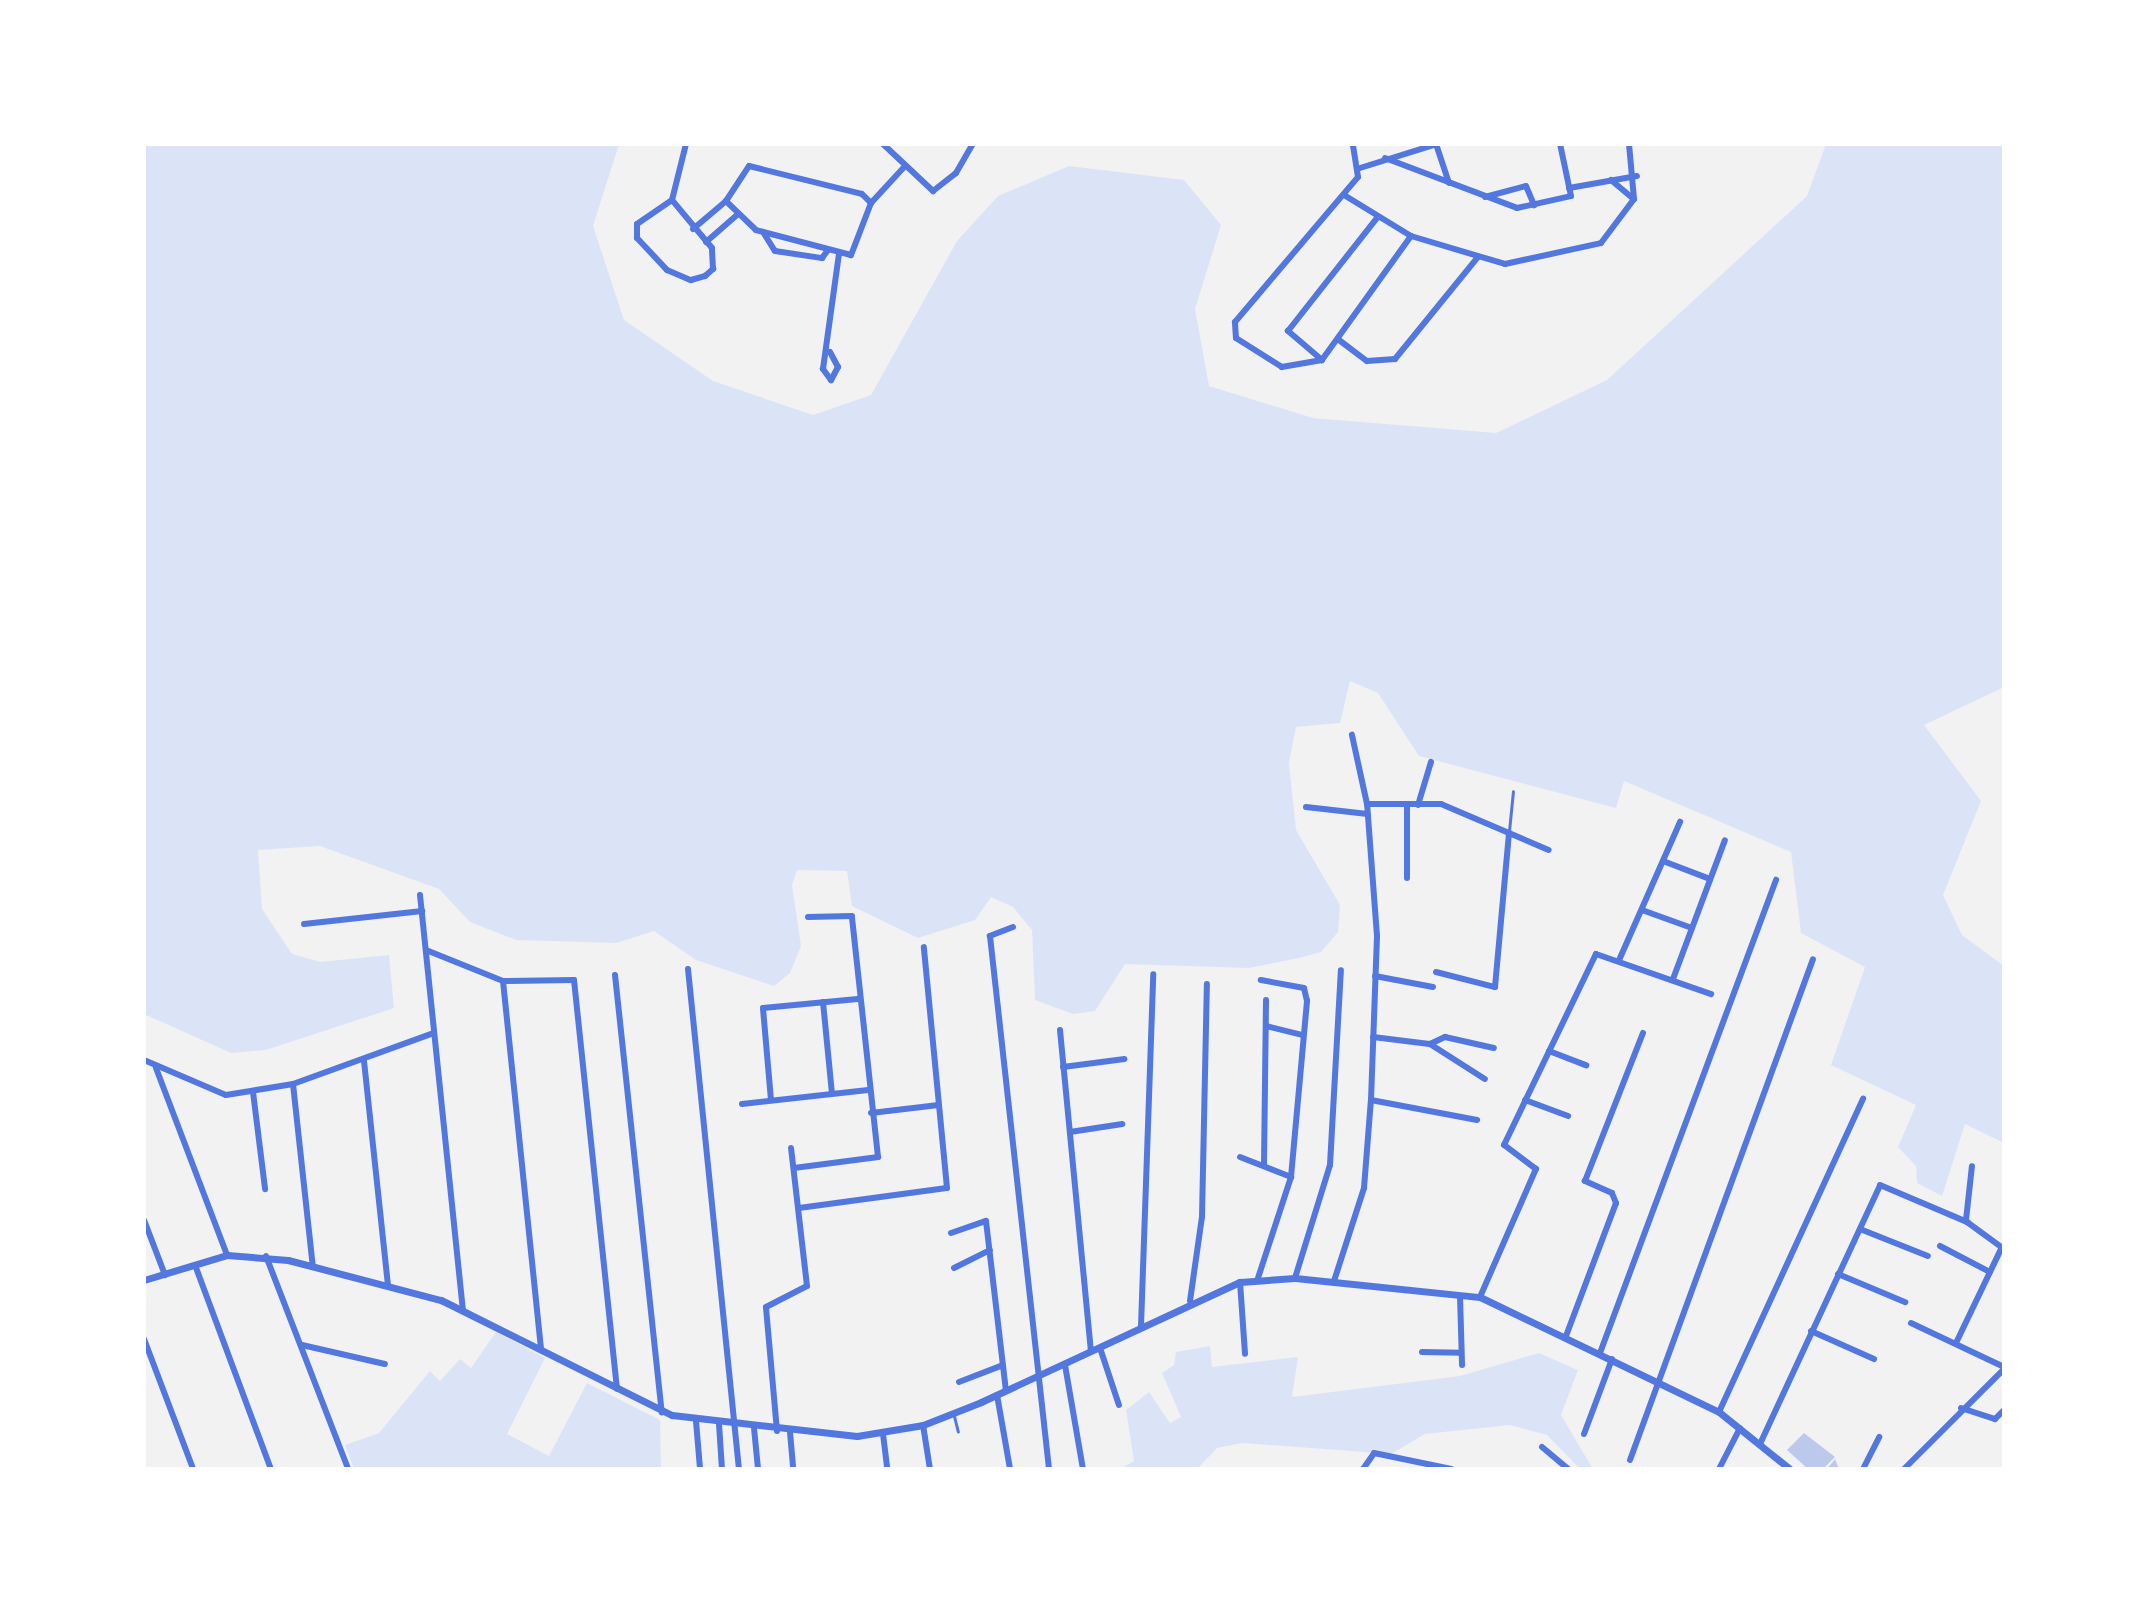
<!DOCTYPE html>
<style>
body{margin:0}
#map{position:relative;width:2148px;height:1613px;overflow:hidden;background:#f2f2f2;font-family:"DejaVu Sans",sans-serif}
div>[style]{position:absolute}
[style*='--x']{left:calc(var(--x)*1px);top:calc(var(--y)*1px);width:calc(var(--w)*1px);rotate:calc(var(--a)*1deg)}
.green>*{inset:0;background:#dbe4f7}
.building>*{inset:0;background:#bdc9ec}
.service>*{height:3px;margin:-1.5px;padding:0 1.5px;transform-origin:1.5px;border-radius:1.5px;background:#5277de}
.minor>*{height:6px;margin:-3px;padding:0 3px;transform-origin:3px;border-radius:3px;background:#5277de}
.tertiary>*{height:7px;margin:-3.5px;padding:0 3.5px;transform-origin:3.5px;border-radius:3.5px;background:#5277de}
span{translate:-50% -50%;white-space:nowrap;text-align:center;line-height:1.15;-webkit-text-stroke:6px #fff;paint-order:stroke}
.frame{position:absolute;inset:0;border:146px solid #fff;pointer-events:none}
</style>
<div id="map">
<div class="green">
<i style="clip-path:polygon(144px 144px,619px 144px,593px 226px,624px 320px,713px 381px,813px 415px,871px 395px,957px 241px,998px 196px,1069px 166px,1184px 180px,1221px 225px,1195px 309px,1209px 386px,1313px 418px,1496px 433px,1607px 380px,1807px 196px,1826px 144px,2004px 144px,2004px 687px,1924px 725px,1981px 801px,1943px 895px,1962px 935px,2004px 966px,2004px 1143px,1965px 1124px,1942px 1196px,1917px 1183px,1916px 1166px,1898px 1147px,1916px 1105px,1831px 1065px,1865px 967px,1801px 933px,1791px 852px,1624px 781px,1616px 808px,1419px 756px,1378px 693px,1350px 681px,1340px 723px,1296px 727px,1289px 763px,1296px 830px,1340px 905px,1338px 932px,1321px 952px,1299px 958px,1249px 968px,1125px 964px,1095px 1011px,1073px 1014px,1035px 1000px,1032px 930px,1013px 907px,991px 897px,975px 920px,918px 938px,852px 906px,847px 871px,797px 870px,792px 885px,801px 946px,790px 973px,774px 986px,696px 960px,654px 931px,616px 943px,516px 940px,470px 922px,439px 889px,320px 846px,258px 850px,262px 909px,292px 954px,320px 962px,389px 955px,394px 1008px,266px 1050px,231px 1053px,144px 1014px)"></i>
<i style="clip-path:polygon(496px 1332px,545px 1358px,507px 1434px,549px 1456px,587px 1383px,660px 1420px,661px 1469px,354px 1469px,345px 1445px,379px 1433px,430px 1371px,440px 1381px,460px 1359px,471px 1368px)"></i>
<i style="clip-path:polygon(1210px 1346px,1212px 1367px,1298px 1357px,1292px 1397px,1460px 1376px,1539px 1353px,1578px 1370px,1561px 1415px,1593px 1469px,1580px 1469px,1547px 1435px,1510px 1425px,1425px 1434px,1391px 1454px,1242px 1443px,1217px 1448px,1197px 1469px,1120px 1469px,1134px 1461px,1126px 1410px,1149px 1392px,1170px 1423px,1181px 1417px,1162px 1373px,1174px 1365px,1176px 1352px)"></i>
</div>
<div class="building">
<i style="clip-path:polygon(1804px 1433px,1835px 1457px,1823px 1469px,1808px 1469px,1787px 1450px)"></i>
<i style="clip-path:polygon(1835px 1459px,1839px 1469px,1827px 1469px)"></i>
</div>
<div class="service">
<i style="--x:1509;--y:831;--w:40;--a:-84.3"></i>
<i style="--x:954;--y:1416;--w:16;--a:76"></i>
</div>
<div class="minor">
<i style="--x:883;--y:144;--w:69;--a:43.2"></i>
<i style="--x:933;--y:191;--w:29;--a:-38"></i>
<i style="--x:956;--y:173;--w:34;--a:-60"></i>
<i style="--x:1436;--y:144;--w:41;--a:71.6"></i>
<i style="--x:1385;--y:158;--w:141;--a:20.7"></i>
<i style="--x:1517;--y:208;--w:55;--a:-12.5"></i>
<i style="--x:1571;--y:196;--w:53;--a:-101.9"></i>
<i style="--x:1360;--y:168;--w:81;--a:-17.3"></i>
<i style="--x:1611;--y:180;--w:30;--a:40"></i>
<i style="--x:1569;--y:188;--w:69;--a:-10"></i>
<i style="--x:1344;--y:195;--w:79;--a:31.5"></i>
<i style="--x:1411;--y:236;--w:153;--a:125.7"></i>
<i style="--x:1322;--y:360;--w:41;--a:170.1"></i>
<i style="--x:1282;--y:367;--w:54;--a:-147.8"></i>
<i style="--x:1236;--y:338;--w:16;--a:-94"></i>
<i style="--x:1235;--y:322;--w:190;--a:-49.7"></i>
<i style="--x:1358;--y:177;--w:33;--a:-99"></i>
<i style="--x:1485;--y:197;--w:42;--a:-15"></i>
<i style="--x:1526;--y:186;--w:21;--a:67"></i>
<i style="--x:672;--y:200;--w:42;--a:145.6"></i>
<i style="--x:637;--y:224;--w:14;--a:90"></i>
<i style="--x:637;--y:238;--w:44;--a:46.8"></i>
<i style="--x:667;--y:270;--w:26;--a:23"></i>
<i style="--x:691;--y:280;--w:15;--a:-16"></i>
<i style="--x:705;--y:276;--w:11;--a:-41"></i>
<i style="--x:713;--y:269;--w:21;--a:-93"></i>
<i style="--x:712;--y:248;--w:62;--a:-129.8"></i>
<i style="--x:672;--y:200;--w:58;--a:-76"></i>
<i style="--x:871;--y:203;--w:50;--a:-47.4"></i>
<i style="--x:693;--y:229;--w:43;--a:-40.3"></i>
<i style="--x:726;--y:201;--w:42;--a:-56.7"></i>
<i style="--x:749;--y:166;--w:116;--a:13.9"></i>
<i style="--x:862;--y:194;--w:13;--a:45"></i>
<i style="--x:871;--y:203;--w:56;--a:111"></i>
<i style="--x:851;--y:255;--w:98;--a:-165.3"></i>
<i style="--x:756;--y:230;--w:42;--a:-136"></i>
<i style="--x:763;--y:232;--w:22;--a:58"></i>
<i style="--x:775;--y:251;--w:48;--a:8.5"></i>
<i style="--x:822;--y:258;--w:10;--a:-53"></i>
<i style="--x:1411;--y:236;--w:98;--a:16.6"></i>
<i style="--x:1505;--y:264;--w:98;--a:-12.3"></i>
<i style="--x:1601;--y:243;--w:55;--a:-53.1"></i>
<i style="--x:1634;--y:199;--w:55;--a:-95.2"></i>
<i style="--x:706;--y:242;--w:43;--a:-41.2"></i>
<i style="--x:1339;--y:340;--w:35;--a:37"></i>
<i style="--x:1367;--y:361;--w:28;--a:-4"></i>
<i style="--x:1395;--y:359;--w:132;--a:-50.9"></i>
<i style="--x:830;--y:352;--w:17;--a:62"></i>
<i style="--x:838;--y:367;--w:15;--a:118"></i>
<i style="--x:831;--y:380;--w:14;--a:-126"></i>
<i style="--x:823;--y:369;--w:116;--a:-82.1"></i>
<i style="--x:1322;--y:360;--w:45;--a:-139.5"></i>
<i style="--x:1288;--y:331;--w:144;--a:-51.8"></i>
<i style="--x:1367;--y:804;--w:74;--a:0"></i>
<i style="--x:1441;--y:804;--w:117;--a:23.1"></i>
<i style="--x:1407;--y:805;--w:73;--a:90"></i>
<i style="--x:1418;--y:805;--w:45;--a:-73.2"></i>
<i style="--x:1306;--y:807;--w:62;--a:6.4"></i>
<i style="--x:1663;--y:861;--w:50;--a:21"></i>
<i style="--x:420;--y:895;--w:417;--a:84.1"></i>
<i style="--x:1642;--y:910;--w:53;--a:19.8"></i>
<i style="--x:304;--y:924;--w:119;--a:-6.3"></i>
<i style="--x:1013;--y:927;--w:25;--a:159"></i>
<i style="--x:990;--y:936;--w:536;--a:83.68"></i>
<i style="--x:426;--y:950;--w:83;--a:21.9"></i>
<i style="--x:503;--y:981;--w:71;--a:-0.8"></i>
<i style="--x:574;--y:980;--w:411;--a:84"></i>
<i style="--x:1620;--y:958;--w:149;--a:-66.2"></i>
<i style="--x:688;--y:969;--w:503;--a:84.18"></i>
<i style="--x:1436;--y:972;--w:61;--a:14.3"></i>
<i style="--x:1495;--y:987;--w:155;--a:-84.8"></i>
<i style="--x:615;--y:975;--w:440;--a:83.9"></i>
<i style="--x:1375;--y:976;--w:59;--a:10.7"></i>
<i style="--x:1673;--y:979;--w:148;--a:-69.5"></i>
<i style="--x:503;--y:981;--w:371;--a:84.1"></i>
<i style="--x:823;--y:1002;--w:92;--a:84.4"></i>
<i style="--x:1266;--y:1026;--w:38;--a:14"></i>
<i style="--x:1060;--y:1030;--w:323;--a:84.5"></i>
<i style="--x:1373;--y:1037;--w:57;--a:7"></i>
<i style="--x:1430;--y:1044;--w:65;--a:32.5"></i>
<i style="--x:1430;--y:1044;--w:17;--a:-25"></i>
<i style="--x:1445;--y:1037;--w:50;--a:12.7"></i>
<i style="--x:1549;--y:1051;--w:40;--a:21"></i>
<i style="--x:144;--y:1060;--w:89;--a:23.1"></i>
<i style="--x:226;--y:1095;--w:68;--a:-9.3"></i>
<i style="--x:293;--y:1084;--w:150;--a:-19.9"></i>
<i style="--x:364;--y:1061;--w:224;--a:83.9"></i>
<i style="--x:1063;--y:1067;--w:62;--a:-7.5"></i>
<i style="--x:156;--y:1068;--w:200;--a:69.2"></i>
<i style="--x:293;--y:1084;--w:184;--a:83.8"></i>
<i style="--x:253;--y:1092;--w:98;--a:82.9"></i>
<i style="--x:771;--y:1100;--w:92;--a:-95"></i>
<i style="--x:763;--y:1008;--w:95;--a:-5.4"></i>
<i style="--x:1371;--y:1100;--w:108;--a:10.7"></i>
<i style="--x:1525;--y:1100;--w:46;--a:20.4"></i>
<i style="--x:742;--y:1104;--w:127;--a:-6.3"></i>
<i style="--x:871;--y:1113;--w:68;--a:-6.7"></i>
<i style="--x:1070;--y:1132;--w:53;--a:-8.7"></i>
<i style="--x:1240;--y:1157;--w:55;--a:21.4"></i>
<i style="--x:1264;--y:1165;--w:165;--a:-89.3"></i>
<i style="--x:794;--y:1168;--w:85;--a:-7.5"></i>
<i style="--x:878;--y:1157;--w:242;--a:-96.2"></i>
<i style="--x:852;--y:916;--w:44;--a:178.7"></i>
<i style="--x:799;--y:1208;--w:149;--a:-7.7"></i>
<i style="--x:947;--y:1188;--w:242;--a:-95.5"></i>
<i style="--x:144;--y:1220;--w:59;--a:69.1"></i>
<i style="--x:1966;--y:1220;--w:54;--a:-83.7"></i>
<i style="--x:1860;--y:1229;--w:73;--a:21.7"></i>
<i style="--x:951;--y:1233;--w:37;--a:-19"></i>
<i style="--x:986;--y:1221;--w:171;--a:83.3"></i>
<i style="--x:1940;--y:1246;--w:56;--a:27.5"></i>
<i style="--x:266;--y:1256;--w:228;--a:68.9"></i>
<i style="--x:195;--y:1265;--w:218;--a:69.6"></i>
<i style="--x:954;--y:1268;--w:40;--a:-26.6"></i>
<i style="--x:1838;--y:1274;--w:73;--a:22.7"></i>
<i style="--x:1258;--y:1278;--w:106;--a:-71.9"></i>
<i style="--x:1291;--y:1177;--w:177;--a:-84.8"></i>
<i style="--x:1307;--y:1001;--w:13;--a:-103"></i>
<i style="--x:1304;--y:988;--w:44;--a:-169.5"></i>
<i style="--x:1295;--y:1278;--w:118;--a:-72.8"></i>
<i style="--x:1330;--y:1165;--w:195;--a:-86.8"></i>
<i style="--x:1334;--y:1281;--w:98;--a:-72.1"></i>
<i style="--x:1364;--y:1188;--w:88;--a:-85.5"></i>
<i style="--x:1371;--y:1100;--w:164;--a:-87.9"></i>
<i style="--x:1377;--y:936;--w:132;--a:-94.3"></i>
<i style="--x:1367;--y:804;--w:71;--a:-102.3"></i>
<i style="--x:1240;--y:1282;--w:72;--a:86"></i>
<i style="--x:1460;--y:1296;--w:69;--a:88.3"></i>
<i style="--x:1480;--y:1297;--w:140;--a:-66.4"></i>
<i style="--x:1536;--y:1169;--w:40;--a:-143"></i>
<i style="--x:1504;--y:1145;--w:212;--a:-64.3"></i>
<i style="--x:1596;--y:954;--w:122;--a:19.2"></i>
<i style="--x:1190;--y:1301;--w:85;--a:-81.9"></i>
<i style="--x:1202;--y:1217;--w:233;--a:-88.8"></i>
<i style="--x:1911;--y:1323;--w:103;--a:25.3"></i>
<i style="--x:1141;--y:1326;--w:352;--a:-88"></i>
<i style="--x:1811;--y:1331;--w:69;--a:24"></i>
<i style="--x:1566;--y:1336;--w:142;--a:-69.4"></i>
<i style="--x:1616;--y:1203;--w:11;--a:-112"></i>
<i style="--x:1612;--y:1193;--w:30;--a:-156"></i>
<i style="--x:1585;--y:1181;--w:159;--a:-68.6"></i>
<i style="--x:144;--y:1339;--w:139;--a:69.3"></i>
<i style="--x:1956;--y:1343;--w:106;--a:-64.4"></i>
<i style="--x:302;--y:1345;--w:85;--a:12.9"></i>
<i style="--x:1100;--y:1348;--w:60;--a:71.6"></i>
<i style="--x:1422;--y:1352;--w:39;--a:1"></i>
<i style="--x:1600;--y:1353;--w:505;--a:-69.59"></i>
<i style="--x:1065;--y:1365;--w:106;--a:80.2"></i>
<i style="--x:959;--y:1382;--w:47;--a:-21.1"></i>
<i style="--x:997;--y:1395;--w:75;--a:80"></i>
<i style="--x:1961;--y:1408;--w:36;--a:18"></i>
<i style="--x:1995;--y:1419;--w:13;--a:-45"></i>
<i style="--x:1719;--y:1412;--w:345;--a:-65.3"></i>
<i style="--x:696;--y:1421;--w:48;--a:85.2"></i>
<i style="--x:719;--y:1424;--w:45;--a:86.2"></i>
<i style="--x:923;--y:1425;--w:45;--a:81"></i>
<i style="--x:754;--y:1428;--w:41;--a:84.4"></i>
<i style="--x:777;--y:1431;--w:124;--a:-95.1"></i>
<i style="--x:766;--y:1307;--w:46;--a:-27.1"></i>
<i style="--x:807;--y:1286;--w:139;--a:-96.6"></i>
<i style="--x:790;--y:1432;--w:37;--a:85"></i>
<i style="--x:883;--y:1434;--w:35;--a:83"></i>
<i style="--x:1584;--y:1434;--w:80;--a:-69.5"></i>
<i style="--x:1760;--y:1444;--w:285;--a:-65.1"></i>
<i style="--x:1880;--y:1185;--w:95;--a:23"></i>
<i style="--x:1967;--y:1222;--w:46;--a:36.1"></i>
<i style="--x:1542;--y:1447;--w:34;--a:40"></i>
<i style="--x:1630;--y:1460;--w:533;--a:-69.93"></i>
<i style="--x:1363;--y:1469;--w:19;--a:-55"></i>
<i style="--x:1374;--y:1453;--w:79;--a:11.7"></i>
<i style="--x:1719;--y:1469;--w:46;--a:-62.9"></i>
<i style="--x:1863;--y:1469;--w:36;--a:-63"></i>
<i style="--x:1904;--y:1469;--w:141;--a:-45"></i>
</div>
<div class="tertiary">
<i style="--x:144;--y:1280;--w:87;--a:-16.8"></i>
<i style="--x:227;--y:1255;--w:61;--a:4.7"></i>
<i style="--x:288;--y:1260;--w:158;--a:14.7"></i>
<i style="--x:441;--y:1300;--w:258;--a:26.5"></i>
<i style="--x:672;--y:1415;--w:186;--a:6.5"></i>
<i style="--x:857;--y:1436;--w:67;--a:-9.5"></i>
<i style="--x:923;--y:1425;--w:62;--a:-21.6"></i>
<i style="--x:981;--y:1402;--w:285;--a:-24.9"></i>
<i style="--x:1240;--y:1282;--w:55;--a:-4.2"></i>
<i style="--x:1295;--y:1278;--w:186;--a:5.9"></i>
<i style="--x:1480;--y:1297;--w:265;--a:25.7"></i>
<i style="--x:1719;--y:1412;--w:91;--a:38.8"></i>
</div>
<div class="frame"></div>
</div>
